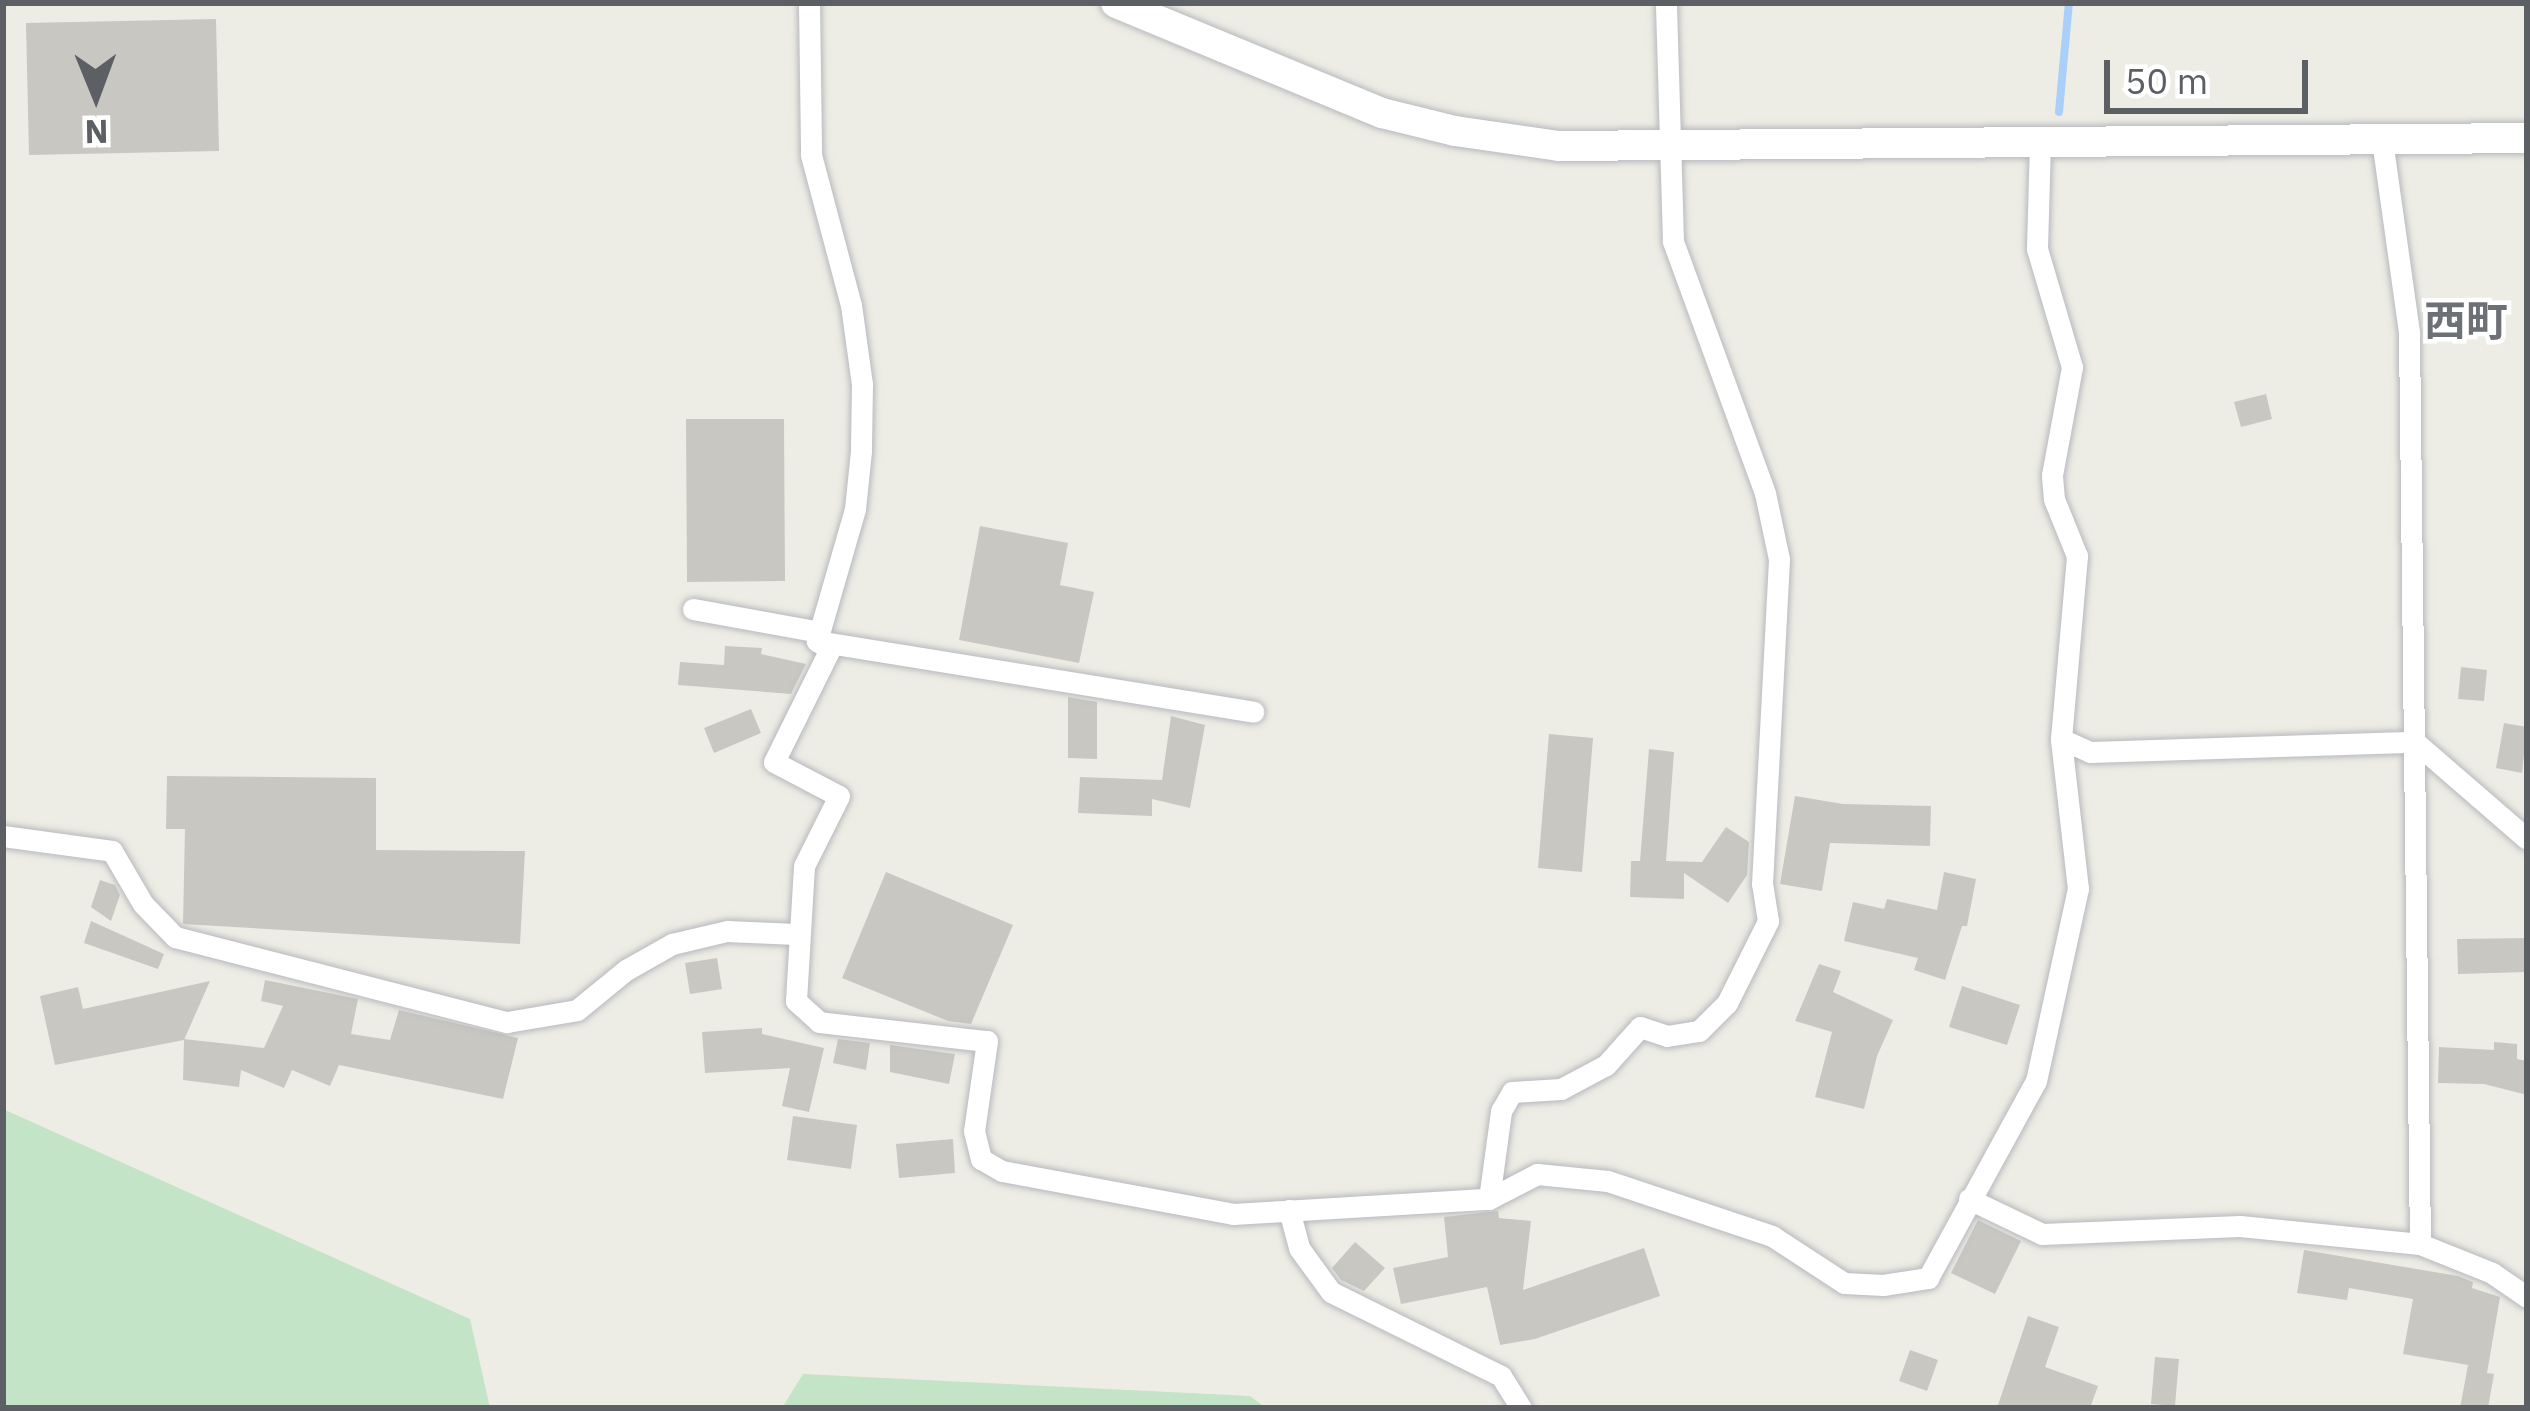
<!DOCTYPE html>
<meta charset="utf-8">
<style>
body{margin:0}
#map{position:relative;width:2530px;height:1411px;overflow:hidden;background:#eeede5;font-family:"IBM Plex Sans","Noto Sans JP",sans-serif}
div>[style]{position:absolute}
[style*='--x']{left:calc(var(--x)*1px);top:calc(var(--y)*1px);width:calc(var(--w)*1px);rotate:calc(var(--a)*1deg)}
.green>*{inset:0;background:#c3e4c6}
.stream>*{height:8px;margin:-4px;padding:0 4px;transform-origin:4px;border-radius:4px;background:#aacff9}
.building>*{inset:0;background:#c9c7c2}
.roads{filter:drop-shadow(0 0 3px #b7b9be) drop-shadow(0 0 3px #b7b9be)}
.street>*{height:21px;margin:-10.5px;padding:0 10.5px;transform-origin:10.5px;border-radius:10.5px;background:#fff}
.secondary>*{height:30px;margin:-15px;padding:0 15px;transform-origin:15px;border-radius:15px;background:#fff}
span{translate:-50% -50%;white-space:nowrap;text-align:center;line-height:1.15;-webkit-text-stroke:9px #fff;paint-order:stroke}
.quarter-label{font-size:42px;color:#6d7176;font-weight:700}
.frame{position:absolute;inset:0;border:6px solid #5c5f64;pointer-events:none}
.north{position:absolute;left:36px;top:36px;width:120px;height:120px;-webkit-text-stroke:9px #fff;paint-order:stroke;rotate:179deg;font-size:33px;font-weight:700;line-height:48px;text-align:center;color:#5c5f64}
.north::after{content:'';display:block;margin:auto;width:42px;height:54px;background:#5c5f64;clip-path:polygon(50% 0,100% 100%,50% 72%,0 100%)}
.scale{position:absolute;left:2104px;top:60px;width:204px;height:54px;box-sizing:border-box;border:6px solid #5c5f64;border-top:0;padding-left:15px;font-size:36px;line-height:42px;white-space:nowrap;color:#5c5f64;-webkit-text-stroke:9px #fff;paint-order:stroke}
</style>
<div id="map">
<div class="green">
<i style="clip-path:polygon(3px 1109px,470px 1319px,490px 1408px,3px 1408px)"></i>
<i style="clip-path:polygon(803px 1374px,1250px 1396px,1266px 1408px,782px 1408px)"></i>
</div>
<div class="stream">
<i style="--x:2059;--y:112;--w:109;--a:-84.8"></i>
</div>
<div class="building">
<i style="clip-path:polygon(216px 19px,219px 151px,29px 155px,26px 23px)"></i>
<i style="clip-path:polygon(2266px 394px,2272px 419px,2241px 427px,2234px 402px)"></i>
<i style="clip-path:polygon(686px 419px,784px 419px,785px 581px,687px 582px)"></i>
<i style="clip-path:polygon(980px 526px,1068px 543px,1060px 585px,1094px 592px,1079px 663px,959px 640px)"></i>
<i style="clip-path:polygon(725px 646px,762px 648px,761px 654px,806px 664px,791px 694px,678px 685px,680px 662px,724px 665px)"></i>
<i style="clip-path:polygon(2461px 667px,2487px 670px,2484px 701px,2458px 699px)"></i>
<i style="clip-path:polygon(1068px 697px,1097px 702px,1097px 759px,1068px 758px)"></i>
<i style="clip-path:polygon(751px 709px,761px 733px,714px 753px,704px 728px)"></i>
<i style="clip-path:polygon(1171px 716px,1205px 725px,1190px 808px,1152px 799px,1152px 816px,1078px 813px,1080px 777px,1162px 780px)"></i>
<i style="clip-path:polygon(2504px 723px,2527px 727px,2522px 773px,2496px 768px)"></i>
<i style="clip-path:polygon(1549px 734px,1593px 738px,1582px 872px,1538px 868px)"></i>
<i style="clip-path:polygon(1649px 749px,1674px 752px,1666px 861px,1702px 862px,1726px 827px,1749px 842px,1747px 875px,1728px 903px,1684px 873px,1684px 899px,1630px 897px,1631px 861px,1640px 861px)"></i>
<i style="clip-path:polygon(167px 776px,376px 778px,376px 850px,525px 851px,520px 944px,183px 924px,185px 829px,166px 829px)"></i>
<i style="clip-path:polygon(1795px 796px,1843px 804px,1931px 806px,1930px 846px,1830px 843px,1822px 891px,1780px 884px)"></i>
<i style="clip-path:polygon(886px 872px,1013px 925px,971px 1024px,948px 1021px,842px 978px)"></i>
<i style="clip-path:polygon(1944px 872px,1976px 879px,1967px 926px,1962px 926px,1945px 980px,1914px 970px,1918px 958px,1844px 941px,1853px 902px,1884px 909px,1887px 899px,1937px 910px)"></i>
<i style="clip-path:polygon(100px 880px,115px 885px,120px 895px,111px 921px,91px 907px)"></i>
<i style="clip-path:polygon(91px 921px,164px 954px,158px 969px,84px 943px)"></i>
<i style="clip-path:polygon(2527px 938px,2527px 972px,2458px 974px,2457px 939px)"></i>
<i style="clip-path:polygon(717px 958px,722px 989px,690px 994px,685px 963px)"></i>
<i style="clip-path:polygon(1819px 964px,1841px 971px,1833px 992px,1893px 1020px,1877px 1056px,1864px 1109px,1815px 1097px,1832px 1032px,1795px 1021px)"></i>
<i style="clip-path:polygon(265px 980px,358px 999px,351px 1034px,390px 1040px,399px 1010px,518px 1038px,503px 1099px,339px 1065px,330px 1086px,292px 1070px,284px 1088px,241px 1070px,239px 1087px,183px 1080px,184px 1039px,264px 1048px,283px 1006px,261px 1001px)"></i>
<i style="clip-path:polygon(210px 981px,184px 1040px,55px 1065px,40px 996px,78px 987px,83px 1009px)"></i>
<i style="clip-path:polygon(1962px 986px,2020px 1005px,2007px 1045px,1949px 1027px)"></i>
<i style="clip-path:polygon(762px 1028px,762px 1034px,824px 1048px,809px 1112px,782px 1106px,790px 1068px,705px 1073px,702px 1032px)"></i>
<i style="clip-path:polygon(838px 1039px,870px 1043px,866px 1070px,833px 1063px)"></i>
<i style="clip-path:polygon(2494px 1042px,2517px 1044px,2517px 1059px,2527px 1061px,2527px 1095px,2484px 1084px,2438px 1083px,2439px 1047px,2494px 1050px)"></i>
<i style="clip-path:polygon(890px 1045px,955px 1054px,949px 1084px,890px 1072px)"></i>
<i style="clip-path:polygon(793px 1116px,857px 1125px,851px 1169px,787px 1160px)"></i>
<i style="clip-path:polygon(953px 1139px,955px 1173px,899px 1178px,896px 1144px)"></i>
<i style="clip-path:polygon(1498px 1211px,1499px 1218px,1531px 1221px,1523px 1290px,1644px 1248px,1660px 1296px,1535px 1339px,1500px 1345px,1487px 1287px,1401px 1304px,1393px 1268px,1448px 1257px,1444px 1217px)"></i>
<i style="clip-path:polygon(1978px 1220px,2021px 1241px,1995px 1294px,1951px 1273px)"></i>
<i style="clip-path:polygon(1355px 1242px,1385px 1268px,1364px 1291px,1341px 1280px,1332px 1268px)"></i>
<i style="clip-path:polygon(2304px 1250px,2458px 1276px,2473px 1282px,2472px 1288px,2500px 1297px,2487px 1373px,2494px 1374px,2488px 1408px,2460px 1408px,2468px 1365px,2403px 1354px,2413px 1299px,2349px 1288px,2347px 1300px,2297px 1293px)"></i>
<i style="clip-path:polygon(2028px 1316px,2059px 1327px,2045px 1367px,2098px 1386px,2090px 1408px,1997px 1408px)"></i>
<i style="clip-path:polygon(1910px 1350px,1938px 1360px,1927px 1391px,1899px 1381px)"></i>
<i style="clip-path:polygon(2155px 1357px,2179px 1359px,2175px 1406px,2151px 1404px)"></i>
</div>
<div class="roads">
<div class="street">
<i style="--x:809;--y:3;--w:152;--a:89.2"></i>
<i style="--x:811;--y:155;--w:155;--a:75.1"></i>
<i style="--x:851;--y:305;--w:80;--a:82.1"></i>
<i style="--x:862;--y:384;--w:67;--a:90.9"></i>
<i style="--x:861;--y:451;--w:58;--a:95.9"></i>
<i style="--x:855;--y:509;--w:137;--a:106.1"></i>
<i style="--x:817;--y:641;--w:15;--a:32"></i>
<i style="--x:830;--y:649;--w:126;--a:116.4"></i>
<i style="--x:774;--y:762;--w:73;--a:27.6"></i>
<i style="--x:839;--y:796;--w:78;--a:116.6"></i>
<i style="--x:804;--y:866;--w:135;--a:93.4"></i>
<i style="--x:796;--y:1001;--w:31;--a:42"></i>
<i style="--x:819;--y:1022;--w:169;--a:6.5"></i>
<i style="--x:987;--y:1041;--w:91;--a:98.2"></i>
<i style="--x:974;--y:1131;--w:29;--a:76"></i>
<i style="--x:981;--y:1159;--w:24;--a:30"></i>
<i style="--x:1002;--y:1171;--w:235;--a:10.5"></i>
<i style="--x:1233;--y:1214;--w:256;--a:-3.4"></i>
<i style="--x:1489;--y:1199;--w:54;--a:-27.5"></i>
<i style="--x:1537;--y:1174;--w:71;--a:5.6"></i>
<i style="--x:1608;--y:1181;--w:173;--a:18.5"></i>
<i style="--x:1772;--y:1236;--w:86;--a:33.1"></i>
<i style="--x:1844;--y:1283;--w:39;--a:3"></i>
<i style="--x:1883;--y:1285;--w:46;--a:-8.8"></i>
<i style="--x:1928;--y:1278;--w:225;--a:-61.3"></i>
<i style="--x:2036;--y:1081;--w:197;--a:-77.7"></i>
<i style="--x:2078;--y:889;--w:151;--a:-96.5"></i>
<i style="--x:2061;--y:739;--w:184;--a:-85"></i>
<i style="--x:2077;--y:556;--w:61;--a:-112"></i>
<i style="--x:2054;--y:499;--w:24;--a:-95"></i>
<i style="--x:2052;--y:475;--w:110;--a:-79.5"></i>
<i style="--x:2072;--y:367;--w:123;--a:-106.5"></i>
<i style="--x:2037;--y:249;--w:106;--a:-88.4"></i>
<i style="--x:2382;--y:140;--w:195;--a:82"></i>
<i style="--x:2409;--y:333;--w:911;--a:89.31"></i>
<i style="--x:693;--y:609;--w:129;--a:10.3"></i>
<i style="--x:817;--y:641;--w:442;--a:9.2"></i>
<i style="--x:2061;--y:739;--w:32;--a:24"></i>
<i style="--x:2090;--y:752;--w:325;--a:-1.8"></i>
<i style="--x:2415;--y:742;--w:148;--a:40.9"></i>
<i style="--x:3;--y:836;--w:110;--a:7.8"></i>
<i style="--x:112;--y:851;--w:61;--a:59.7"></i>
<i style="--x:143;--y:904;--w:46;--a:45.9"></i>
<i style="--x:175;--y:937;--w:343;--a:14.4"></i>
<i style="--x:507;--y:1022;--w:71;--a:-9.7"></i>
<i style="--x:577;--y:1010;--w:63;--a:-39.2"></i>
<i style="--x:626;--y:970;--w:53;--a:-29.5"></i>
<i style="--x:672;--y:944;--w:57;--a:-13.3"></i>
<i style="--x:727;--y:931;--w:69;--a:2.5"></i>
<i style="--x:1489;--y:1199;--w:89;--a:-82.2"></i>
<i style="--x:1501;--y:1111;--w:22;--a:-60"></i>
<i style="--x:1512;--y:1092;--w:49;--a:-3.5"></i>
<i style="--x:1561;--y:1089;--w:51;--a:-28.1"></i>
<i style="--x:1606;--y:1065;--w:51;--a:-48.2"></i>
<i style="--x:1640;--y:1027;--w:28;--a:18"></i>
<i style="--x:1667;--y:1036;--w:32;--a:-9"></i>
<i style="--x:1699;--y:1031;--w:40;--a:-45"></i>
<i style="--x:1727;--y:1003;--w:92;--a:-63.4"></i>
<i style="--x:1768;--y:921;--w:37;--a:-99"></i>
<i style="--x:1762;--y:884;--w:325;--a:-87"></i>
<i style="--x:1779;--y:559;--w:67;--a:-102"></i>
<i style="--x:1765;--y:493;--w:268;--a:-110.1"></i>
<i style="--x:1673;--y:241;--w:238;--a:-91.7"></i>
<i style="--x:1969;--y:1199;--w:81;--a:25.6"></i>
<i style="--x:2042;--y:1234;--w:198;--a:-2.3"></i>
<i style="--x:2240;--y:1226;--w:181;--a:5.7"></i>
<i style="--x:2420;--y:1244;--w:78;--a:21.9"></i>
<i style="--x:2492;--y:1273;--w:42;--a:34.4"></i>
<i style="--x:1289;--y:1210;--w:39;--a:75"></i>
<i style="--x:1299;--y:1248;--w:54;--a:54"></i>
<i style="--x:1331;--y:1292;--w:190;--a:26.3"></i>
<i style="--x:1501;--y:1376;--w:38;--a:58"></i>
</div>
<div class="secondary">
<i style="--x:1116;--y:3;--w:288;--a:22.5"></i>
<i style="--x:1382;--y:113;--w:75;--a:13.9"></i>
<i style="--x:1455;--y:131;--w:105;--a:8.2"></i>
<i style="--x:1559;--y:146;--w:968;--a:-0.47"></i>
</div>
</div>
<div class="quarter-label">
<span style="left:2466px;top:321px">西町</span>
</div>
<div class="frame"></div>
<div class="north">N</div>
<div class="scale">50 m</div>
</div>
